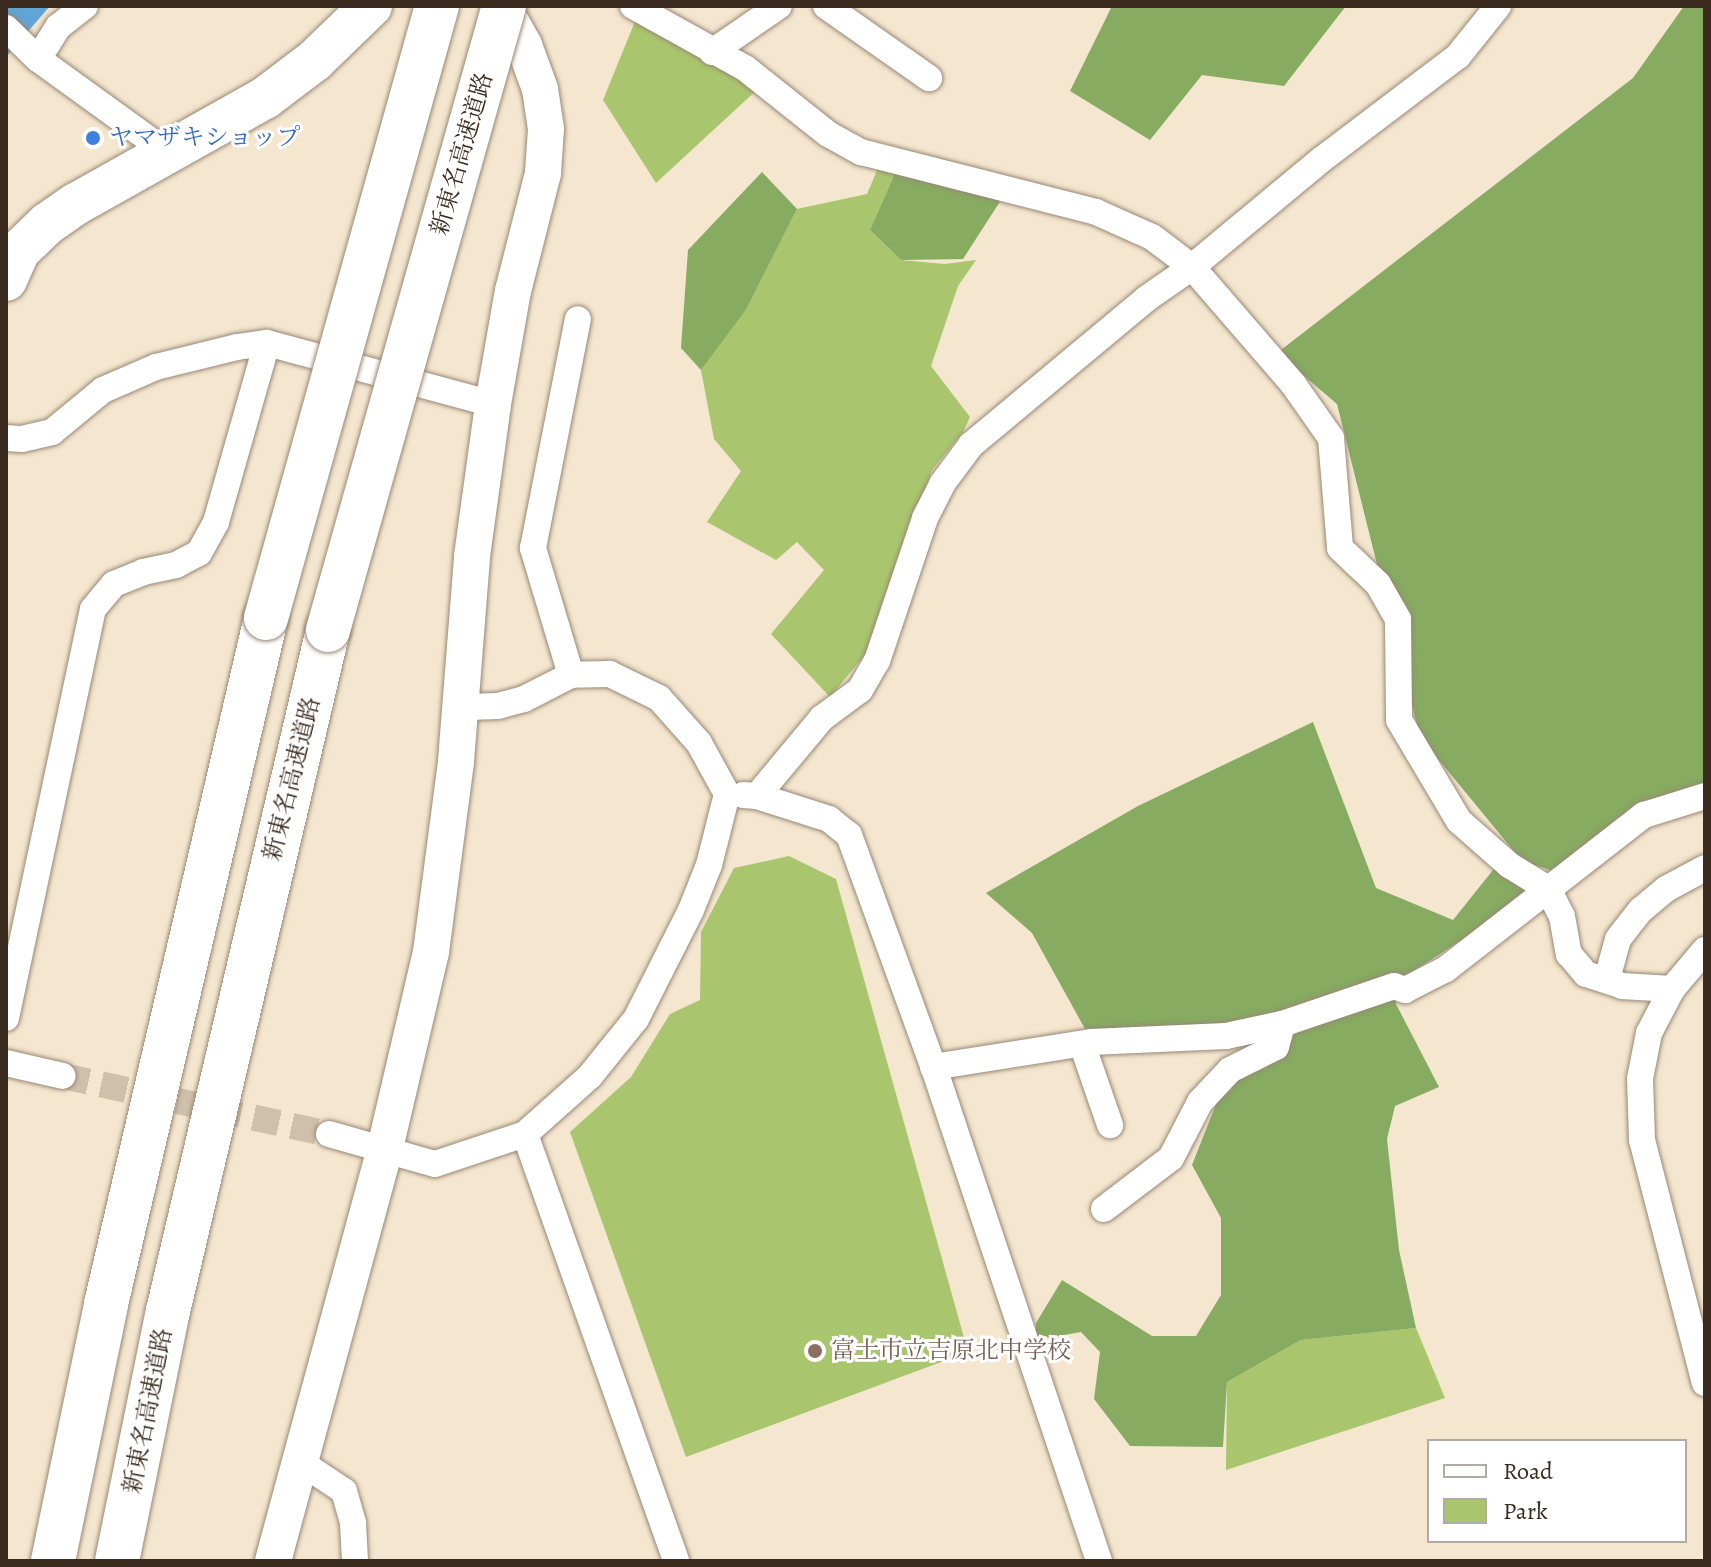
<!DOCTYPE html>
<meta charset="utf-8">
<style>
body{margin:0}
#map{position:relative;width:1711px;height:1567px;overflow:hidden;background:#f4e6cf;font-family:Alegreya,"Noto Serif JP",serif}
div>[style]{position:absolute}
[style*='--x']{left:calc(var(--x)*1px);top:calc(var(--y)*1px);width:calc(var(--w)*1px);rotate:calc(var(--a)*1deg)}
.green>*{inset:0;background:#a9c66e}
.forest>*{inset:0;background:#86ab61}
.water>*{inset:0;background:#61a4d6}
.street-tunnel>*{height:26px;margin-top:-13px;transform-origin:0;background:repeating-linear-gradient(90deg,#cfc0ac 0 26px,transparent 0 39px)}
.roads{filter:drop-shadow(0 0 2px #988876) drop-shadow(0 0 2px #988876)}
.street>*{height:26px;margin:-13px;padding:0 13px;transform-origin:13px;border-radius:13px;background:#fff}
.secondary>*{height:36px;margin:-18px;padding:0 18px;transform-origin:18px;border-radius:18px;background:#fff}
.primary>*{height:42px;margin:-21px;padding:0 21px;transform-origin:21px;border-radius:21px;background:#fff}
.highway>*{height:44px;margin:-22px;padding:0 22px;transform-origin:22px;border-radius:22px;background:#fff}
.bridges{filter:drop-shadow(0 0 2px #988876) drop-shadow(0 0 2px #988876)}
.highway-bridge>*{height:44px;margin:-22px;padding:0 22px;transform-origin:22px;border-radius:22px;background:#fff}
.dots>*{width:22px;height:22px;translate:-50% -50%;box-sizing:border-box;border:4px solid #fff;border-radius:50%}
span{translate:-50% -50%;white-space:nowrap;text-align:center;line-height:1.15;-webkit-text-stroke:6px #fff;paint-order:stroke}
.shop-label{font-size:24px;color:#366cbe}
.left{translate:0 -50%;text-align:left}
.street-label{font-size:24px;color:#3b2a1e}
.education-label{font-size:24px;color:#785e54}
.frame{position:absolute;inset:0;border:8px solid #3b2a1e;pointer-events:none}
.legend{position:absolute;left:1427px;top:1439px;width:260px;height:104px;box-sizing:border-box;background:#fff;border:2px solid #b1aaa5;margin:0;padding:10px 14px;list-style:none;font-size:24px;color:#3b2a1e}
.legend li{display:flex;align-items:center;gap:16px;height:40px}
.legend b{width:40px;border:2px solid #b1aaa5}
</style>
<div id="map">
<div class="green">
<i style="clip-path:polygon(636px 19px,760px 87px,656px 183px,603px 100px)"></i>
<i style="clip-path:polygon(878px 168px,895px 173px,870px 230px,901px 260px,945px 264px,976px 260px,958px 286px,931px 366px,970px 417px,963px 432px,932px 470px,873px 645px,830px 697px,771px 634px,824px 570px,797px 542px,776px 560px,707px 522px,741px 471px,714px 439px,701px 370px,717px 343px,747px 308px,797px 209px,867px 194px)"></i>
<i style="clip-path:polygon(789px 856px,836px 879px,968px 1352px,686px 1457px,570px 1132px,631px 1077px,670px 1014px,700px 1000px,701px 932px,734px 868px)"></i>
<i style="clip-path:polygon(1416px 1328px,1445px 1398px,1226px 1470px,1227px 1382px,1301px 1340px)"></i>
</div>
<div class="forest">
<i style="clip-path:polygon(1112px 6px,1346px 6px,1284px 86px,1202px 75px,1150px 140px,1070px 91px)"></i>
<i style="clip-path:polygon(1684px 6px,1705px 6px,1705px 789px,1553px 871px,1522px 861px,1420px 737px,1337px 404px,1277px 353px,1633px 78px)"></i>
<i style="clip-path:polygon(762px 172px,797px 209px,747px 308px,701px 370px,681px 348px,688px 250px)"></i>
<i style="clip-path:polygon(895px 173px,1001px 200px,963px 259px,901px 260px,870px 230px)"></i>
<i style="clip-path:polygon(1313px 722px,1376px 888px,1453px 920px,1497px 865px,1529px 888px,1488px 923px,1395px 983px,1396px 1004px,1439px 1087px,1395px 1106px,1387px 1139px,1399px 1250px,1416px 1328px,1301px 1340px,1227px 1382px,1223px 1447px,1130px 1446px,1094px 1399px,1100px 1352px,1081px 1332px,1035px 1340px,1036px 1323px,1062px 1280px,1152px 1336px,1196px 1336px,1221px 1295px,1221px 1218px,1192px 1165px,1222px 1089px,1286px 1042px,1095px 1047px,1032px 933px,986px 893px,1138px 806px)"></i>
</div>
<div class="water">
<i style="clip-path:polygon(6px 6px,50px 6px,6px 57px)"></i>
</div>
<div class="street-tunnel">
<i style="--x:63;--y:1076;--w:272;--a:12.3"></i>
</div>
<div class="roads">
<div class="street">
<i style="--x:633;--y:6;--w:128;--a:29"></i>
<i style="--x:745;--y:68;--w:106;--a:38.5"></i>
<i style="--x:828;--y:134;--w:38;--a:29"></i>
<i style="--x:861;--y:152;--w:243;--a:14.3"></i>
<i style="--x:1096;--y:212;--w:61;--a:24.1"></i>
<i style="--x:1152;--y:237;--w:50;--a:36.9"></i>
<i style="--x:1192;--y:267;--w:155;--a:49.2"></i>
<i style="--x:1293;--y:384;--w:66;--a:54.9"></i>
<i style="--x:1331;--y:438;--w:110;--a:85.3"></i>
<i style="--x:1340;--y:548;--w:52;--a:43.5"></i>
<i style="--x:1378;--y:584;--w:40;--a:60.3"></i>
<i style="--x:1398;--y:619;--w:101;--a:89.4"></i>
<i style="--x:1399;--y:720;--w:117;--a:59.3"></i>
<i style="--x:1459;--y:821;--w:67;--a:41.3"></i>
<i style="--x:1509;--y:865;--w:46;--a:31.6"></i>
<i style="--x:1548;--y:889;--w:30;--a:63"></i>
<i style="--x:1562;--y:916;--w:39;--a:80"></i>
<i style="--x:1569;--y:954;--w:26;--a:50"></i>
<i style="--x:1586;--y:974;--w:38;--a:18"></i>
<i style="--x:1622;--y:986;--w:50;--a:3.4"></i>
<i style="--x:826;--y:6;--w:126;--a:35"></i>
<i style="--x:6;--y:28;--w:45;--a:44.1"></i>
<i style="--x:38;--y:59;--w:162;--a:35.9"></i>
<i style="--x:712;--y:52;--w:81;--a:-34.5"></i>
<i style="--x:38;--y:59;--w:38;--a:-58"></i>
<i style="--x:58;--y:27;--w:34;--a:-38"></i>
<i style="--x:6;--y:438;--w:16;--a:4"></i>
<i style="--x:22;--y:439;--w:31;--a:-13"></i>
<i style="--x:52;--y:432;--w:66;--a:-39.5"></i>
<i style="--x:103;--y:390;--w:58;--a:-23.5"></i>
<i style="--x:156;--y:367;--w:83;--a:-13.9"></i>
<i style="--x:237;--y:347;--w:30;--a:-8"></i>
<i style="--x:267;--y:343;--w:234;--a:15.1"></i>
<i style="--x:571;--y:675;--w:133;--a:-106.7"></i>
<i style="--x:533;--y:548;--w:233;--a:-78.9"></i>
<i style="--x:743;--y:795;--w:14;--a:4"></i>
<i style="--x:757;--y:796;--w:76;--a:17.7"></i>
<i style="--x:829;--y:819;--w:26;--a:39"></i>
<i style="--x:849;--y:835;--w:251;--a:70"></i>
<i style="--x:935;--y:1071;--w:517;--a:71.49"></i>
<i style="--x:757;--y:796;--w:102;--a:-50.2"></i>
<i style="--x:822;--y:718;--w:47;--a:-36.4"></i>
<i style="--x:860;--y:690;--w:34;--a:-60"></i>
<i style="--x:877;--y:661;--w:151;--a:-71.4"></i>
<i style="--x:925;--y:518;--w:38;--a:-63"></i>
<i style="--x:942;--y:484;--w:49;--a:-53.4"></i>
<i style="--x:971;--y:445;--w:228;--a:-39.8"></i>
<i style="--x:1146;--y:299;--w:56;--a:-34.8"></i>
<i style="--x:1192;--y:267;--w:168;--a:-39.7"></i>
<i style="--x:1321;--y:160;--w:172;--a:-37.2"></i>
<i style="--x:1458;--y:56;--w:64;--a:-51.3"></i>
<i style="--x:1705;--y:950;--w:51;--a:130.2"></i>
<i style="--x:1672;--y:989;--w:50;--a:117.6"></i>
<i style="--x:1649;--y:1033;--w:47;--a:101.1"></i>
<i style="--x:1640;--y:1079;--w:61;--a:88.1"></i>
<i style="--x:1642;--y:1140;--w:251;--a:75.5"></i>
<i style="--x:1607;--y:979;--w:41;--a:-74.6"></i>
<i style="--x:1618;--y:939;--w:37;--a:-52"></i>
<i style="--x:1641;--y:910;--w:33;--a:-40"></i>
<i style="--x:1666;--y:889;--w:44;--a:-28.3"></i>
<i style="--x:6;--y:1018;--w:418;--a:-78"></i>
<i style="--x:93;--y:609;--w:33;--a:-50"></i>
<i style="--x:114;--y:584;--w:31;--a:-22"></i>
<i style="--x:143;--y:572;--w:34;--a:-12"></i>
<i style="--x:176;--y:565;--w:26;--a:-28"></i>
<i style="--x:199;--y:553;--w:35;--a:-61"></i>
<i style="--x:216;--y:522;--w:186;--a:-74.1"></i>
<i style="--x:1082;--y:1044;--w:86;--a:70.9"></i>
<i style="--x:6;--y:1063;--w:58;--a:12.8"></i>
<i style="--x:933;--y:1067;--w:160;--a:-9"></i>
<i style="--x:1091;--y:1042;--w:135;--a:-2.5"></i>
<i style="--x:1226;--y:1036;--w:57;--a:-12.1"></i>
<i style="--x:1282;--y:1024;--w:118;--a:-18.7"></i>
<i style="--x:1394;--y:986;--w:12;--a:20"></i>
<i style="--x:1405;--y:990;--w:46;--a:-27.1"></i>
<i style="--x:1446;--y:969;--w:251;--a:-37.9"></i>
<i style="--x:1644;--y:815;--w:64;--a:-17.3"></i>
<i style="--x:329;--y:1134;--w:110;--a:15.8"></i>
<i style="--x:435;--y:1164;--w:95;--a:-18.4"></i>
<i style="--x:525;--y:1134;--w:87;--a:-41.7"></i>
<i style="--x:590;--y:1076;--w:73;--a:-51.1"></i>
<i style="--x:636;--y:1019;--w:122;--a:-63.2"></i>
<i style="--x:691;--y:910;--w:48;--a:-68.2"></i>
<i style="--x:709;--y:865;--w:73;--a:-75.8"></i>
<i style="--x:727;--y:794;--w:58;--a:-118.8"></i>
<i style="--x:699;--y:743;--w:60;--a:-131.6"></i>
<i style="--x:659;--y:698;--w:55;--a:-153.9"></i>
<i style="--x:610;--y:674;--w:39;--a:179"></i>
<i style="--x:571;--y:675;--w:53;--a:152.9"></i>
<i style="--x:524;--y:699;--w:27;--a:165"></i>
<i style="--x:498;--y:706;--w:38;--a:178"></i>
<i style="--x:525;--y:1134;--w:453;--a:70.5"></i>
<i style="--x:1104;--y:1209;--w:84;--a:-37.3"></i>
<i style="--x:1171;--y:1158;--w:63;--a:-62.6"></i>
<i style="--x:1200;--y:1102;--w:44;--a:-46.8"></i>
<i style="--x:1230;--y:1070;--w:51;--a:-26.6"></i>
<i style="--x:1276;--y:1047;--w:24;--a:-75"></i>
<i style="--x:299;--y:1461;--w:54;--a:33.7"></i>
<i style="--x:344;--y:1491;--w:33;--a:74"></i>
<i style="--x:353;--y:1523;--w:38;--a:87"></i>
</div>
<div class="secondary">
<i style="--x:273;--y:1561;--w:428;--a:-74.8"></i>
<i style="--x:385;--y:1148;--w:201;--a:-76.8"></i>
<i style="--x:431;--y:952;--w:193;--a:-82.5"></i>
<i style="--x:456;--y:761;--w:206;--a:-85.5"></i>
<i style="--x:472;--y:556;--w:153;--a:-82.1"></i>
<i style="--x:493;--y:404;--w:115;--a:-80"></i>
<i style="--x:513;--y:291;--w:122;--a:-75.7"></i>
<i style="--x:543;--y:173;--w:44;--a:-86.1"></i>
<i style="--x:546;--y:129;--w:40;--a:-98.5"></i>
<i style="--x:540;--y:89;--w:47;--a:-110"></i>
<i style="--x:524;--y:45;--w:45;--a:-119.4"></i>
</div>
<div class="primary">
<i style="--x:6;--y:280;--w:32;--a:-66"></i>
<i style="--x:19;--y:251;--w:39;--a:-44"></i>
<i style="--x:47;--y:224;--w:35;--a:-35"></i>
<i style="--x:76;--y:204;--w:217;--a:-29.3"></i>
<i style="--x:265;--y:98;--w:63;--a:-37.2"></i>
<i style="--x:315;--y:60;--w:78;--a:-44"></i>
</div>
<div class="highway">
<i style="--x:53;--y:1561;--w:262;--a:-78.3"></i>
<i style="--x:106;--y:1304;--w:704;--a:-76.87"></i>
<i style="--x:117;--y:1561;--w:255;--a:-78.5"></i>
<i style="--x:168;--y:1311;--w:700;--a:-76.78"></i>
</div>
</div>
<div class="bridges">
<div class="highway-bridge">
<i style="--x:266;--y:618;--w:635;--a:-74.39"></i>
<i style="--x:328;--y:630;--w:648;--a:-74.25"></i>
</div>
</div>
<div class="dots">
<i style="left:93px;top:138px;background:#3f7fe0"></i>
<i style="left:815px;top:1351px;background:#8d6e63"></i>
</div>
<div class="shop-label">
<span class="left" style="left:109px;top:138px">ヤマザキショップ</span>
</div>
<div class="street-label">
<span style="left:462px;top:154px;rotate:-74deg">新東名高速道路</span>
<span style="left:292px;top:779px;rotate:-76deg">新東名高速道路</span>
<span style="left:148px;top:1411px;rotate:-79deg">新東名高速道路</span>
</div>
<div class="education-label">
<span class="left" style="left:831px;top:1351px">富士市立吉原北中学校</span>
</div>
<div class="frame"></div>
<ul class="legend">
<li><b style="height:10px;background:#fff"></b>Road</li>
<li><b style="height:22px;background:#a9c66e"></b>Park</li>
</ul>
</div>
